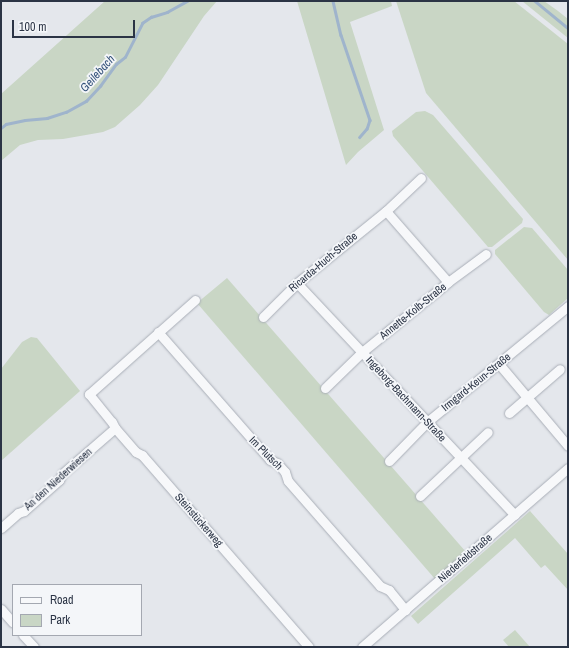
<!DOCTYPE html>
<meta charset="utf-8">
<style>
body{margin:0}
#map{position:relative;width:569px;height:648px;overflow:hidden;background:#e4e7ec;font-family:"Archivo Narrow",sans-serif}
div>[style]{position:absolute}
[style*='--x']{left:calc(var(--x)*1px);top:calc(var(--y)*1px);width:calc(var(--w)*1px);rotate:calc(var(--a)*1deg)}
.green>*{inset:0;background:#c9d6c5}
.stream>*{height:2.5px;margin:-1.25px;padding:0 1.25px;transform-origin:1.25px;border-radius:1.25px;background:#9fb4cc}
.roads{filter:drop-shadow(0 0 1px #a9aeb7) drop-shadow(0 0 1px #a9aeb7)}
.minor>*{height:9px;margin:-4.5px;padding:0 4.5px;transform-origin:4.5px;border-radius:4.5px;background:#f7f8fa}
span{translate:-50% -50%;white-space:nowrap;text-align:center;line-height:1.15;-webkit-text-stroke:3.5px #f4f6f9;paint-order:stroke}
.street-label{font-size:11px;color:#2b3445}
.water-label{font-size:12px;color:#34527a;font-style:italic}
.frame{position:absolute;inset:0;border:2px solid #2b3445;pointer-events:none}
.legend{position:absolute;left:12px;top:584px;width:130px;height:52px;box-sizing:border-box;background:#f4f6f9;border:1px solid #a4a8b1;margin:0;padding:5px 7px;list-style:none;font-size:12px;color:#2b3445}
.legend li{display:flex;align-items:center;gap:8px;height:20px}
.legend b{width:20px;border:1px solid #a4a8b1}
.scale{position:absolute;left:12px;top:20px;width:123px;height:18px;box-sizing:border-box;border:2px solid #2b3445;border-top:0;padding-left:5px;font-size:12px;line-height:14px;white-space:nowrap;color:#2b3445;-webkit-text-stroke:3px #f4f6f9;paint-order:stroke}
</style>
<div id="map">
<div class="green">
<i style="clip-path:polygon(105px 1px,217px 1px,204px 16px,158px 85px,140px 105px,115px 127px,103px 132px,63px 139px,38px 140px,20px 145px,1px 161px,1px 94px)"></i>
<i style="clip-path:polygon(297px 1px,391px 1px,392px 6px,350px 22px,384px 130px,358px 152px,346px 165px)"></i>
<i style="clip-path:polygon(396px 1px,514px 1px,568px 44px,568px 260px,426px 93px)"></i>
<i style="clip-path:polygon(522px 1px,544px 1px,558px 11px,568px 19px,568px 38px)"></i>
<i style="clip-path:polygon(425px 111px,433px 115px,523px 219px,522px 223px,492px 247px,488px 247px,393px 136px,392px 131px,416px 112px)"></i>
<i style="clip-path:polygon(524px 227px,532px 228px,568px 270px,568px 298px,549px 315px,544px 312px,495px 254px,495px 250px)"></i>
<i style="clip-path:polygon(227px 278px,466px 552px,435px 579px,197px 303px)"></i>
<i style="clip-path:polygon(31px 337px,37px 338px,80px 391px,1px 461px,1px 369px,22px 342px)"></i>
<i style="clip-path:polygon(530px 511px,568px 554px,568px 590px,545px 565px,541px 568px,515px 538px,418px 624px,411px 616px)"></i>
<i style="clip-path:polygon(515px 630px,530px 647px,509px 647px,503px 640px)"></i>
</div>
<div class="stream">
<i style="--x:333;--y:1;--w:35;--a:77"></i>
<i style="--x:341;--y:35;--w:90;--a:71.2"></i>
<i style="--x:370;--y:120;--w:9;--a:108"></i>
<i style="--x:367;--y:129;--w:11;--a:131"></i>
<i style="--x:535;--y:1;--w:43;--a:39.3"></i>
<i style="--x:1;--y:128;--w:6;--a:-39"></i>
<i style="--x:6;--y:124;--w:19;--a:-12"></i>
<i style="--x:25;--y:120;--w:22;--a:-5"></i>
<i style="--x:47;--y:118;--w:20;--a:-18"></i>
<i style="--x:66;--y:112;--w:23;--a:-29"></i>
<i style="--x:86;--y:101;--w:21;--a:-47"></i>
<i style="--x:100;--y:86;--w:27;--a:-54"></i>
<i style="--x:116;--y:64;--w:11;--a:-38"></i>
<i style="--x:125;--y:57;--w:38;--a:-63"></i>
<i style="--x:142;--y:23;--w:11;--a:-34"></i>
<i style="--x:151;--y:17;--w:17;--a:-17"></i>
<i style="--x:167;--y:12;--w:23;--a:-29"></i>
</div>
<div class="roads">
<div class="minor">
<i style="--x:386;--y:211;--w:94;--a:48.9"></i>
<i style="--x:297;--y:283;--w:318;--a:46.8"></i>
<i style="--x:195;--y:300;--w:142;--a:138.4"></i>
<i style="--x:89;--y:394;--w:36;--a:51"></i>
<i style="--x:112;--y:422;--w:7;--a:63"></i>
<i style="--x:115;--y:428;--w:32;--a:49"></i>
<i style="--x:136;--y:452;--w:7;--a:27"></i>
<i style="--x:142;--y:455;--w:254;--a:49"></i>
<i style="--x:263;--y:317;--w:48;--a:-45"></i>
<i style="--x:297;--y:283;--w:114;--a:-39"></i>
<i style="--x:386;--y:211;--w:48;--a:-43.3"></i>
<i style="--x:158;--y:332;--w:170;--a:48.8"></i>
<i style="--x:270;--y:460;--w:8;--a:23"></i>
<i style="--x:277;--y:463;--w:12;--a:48"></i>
<i style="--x:285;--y:472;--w:9;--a:72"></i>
<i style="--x:288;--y:481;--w:140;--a:48.8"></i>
<i style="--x:380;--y:586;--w:10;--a:24"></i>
<i style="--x:389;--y:590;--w:26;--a:51"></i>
<i style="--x:499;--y:364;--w:107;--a:49.9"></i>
<i style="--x:325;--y:388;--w:52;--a:-44.2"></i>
<i style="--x:362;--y:352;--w:111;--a:-39.1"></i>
<i style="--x:448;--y:282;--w:47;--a:-36.4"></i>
<i style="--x:509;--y:413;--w:67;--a:-40.8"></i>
<i style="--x:389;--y:461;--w:54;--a:-45.7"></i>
<i style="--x:427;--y:422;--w:183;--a:-39.4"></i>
<i style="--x:420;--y:496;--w:93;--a:-43.3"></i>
<i style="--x:1;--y:528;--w:23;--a:-41"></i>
<i style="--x:18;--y:513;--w:6;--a:-18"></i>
<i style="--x:24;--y:511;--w:47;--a:-41.5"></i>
<i style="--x:59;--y:480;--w:7;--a:-63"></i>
<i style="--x:62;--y:474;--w:70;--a:-41"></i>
<i style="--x:1;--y:609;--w:18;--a:49"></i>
<i style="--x:23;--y:635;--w:16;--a:47"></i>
<i style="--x:362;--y:647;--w:273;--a:-41"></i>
</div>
</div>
<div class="street-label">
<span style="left:323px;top:262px;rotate:-40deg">Ricarda-Huch-Straße</span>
<span style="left:413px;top:311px;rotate:-39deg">Annette-Kolb-Straße</span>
<span style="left:476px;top:382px;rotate:-39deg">Irmgard-Keun-Straße</span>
<span style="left:406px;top:399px;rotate:47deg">Ingeborg-Bachmann-Straße</span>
<span style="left:266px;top:453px;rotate:45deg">Im Plutsch</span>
<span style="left:58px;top:479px;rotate:-42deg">An den Niederwiesen</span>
<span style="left:199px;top:520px;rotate:49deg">Steinstückerweg</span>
<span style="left:465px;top:558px;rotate:-41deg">Niederfeldstraße</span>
</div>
<div class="water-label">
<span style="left:98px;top:74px;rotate:-48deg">Geilebach</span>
</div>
<div class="frame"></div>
<ul class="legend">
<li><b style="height:5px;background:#f7f8fa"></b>Road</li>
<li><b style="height:11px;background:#c9d6c5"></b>Park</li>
</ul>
<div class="scale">100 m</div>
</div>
